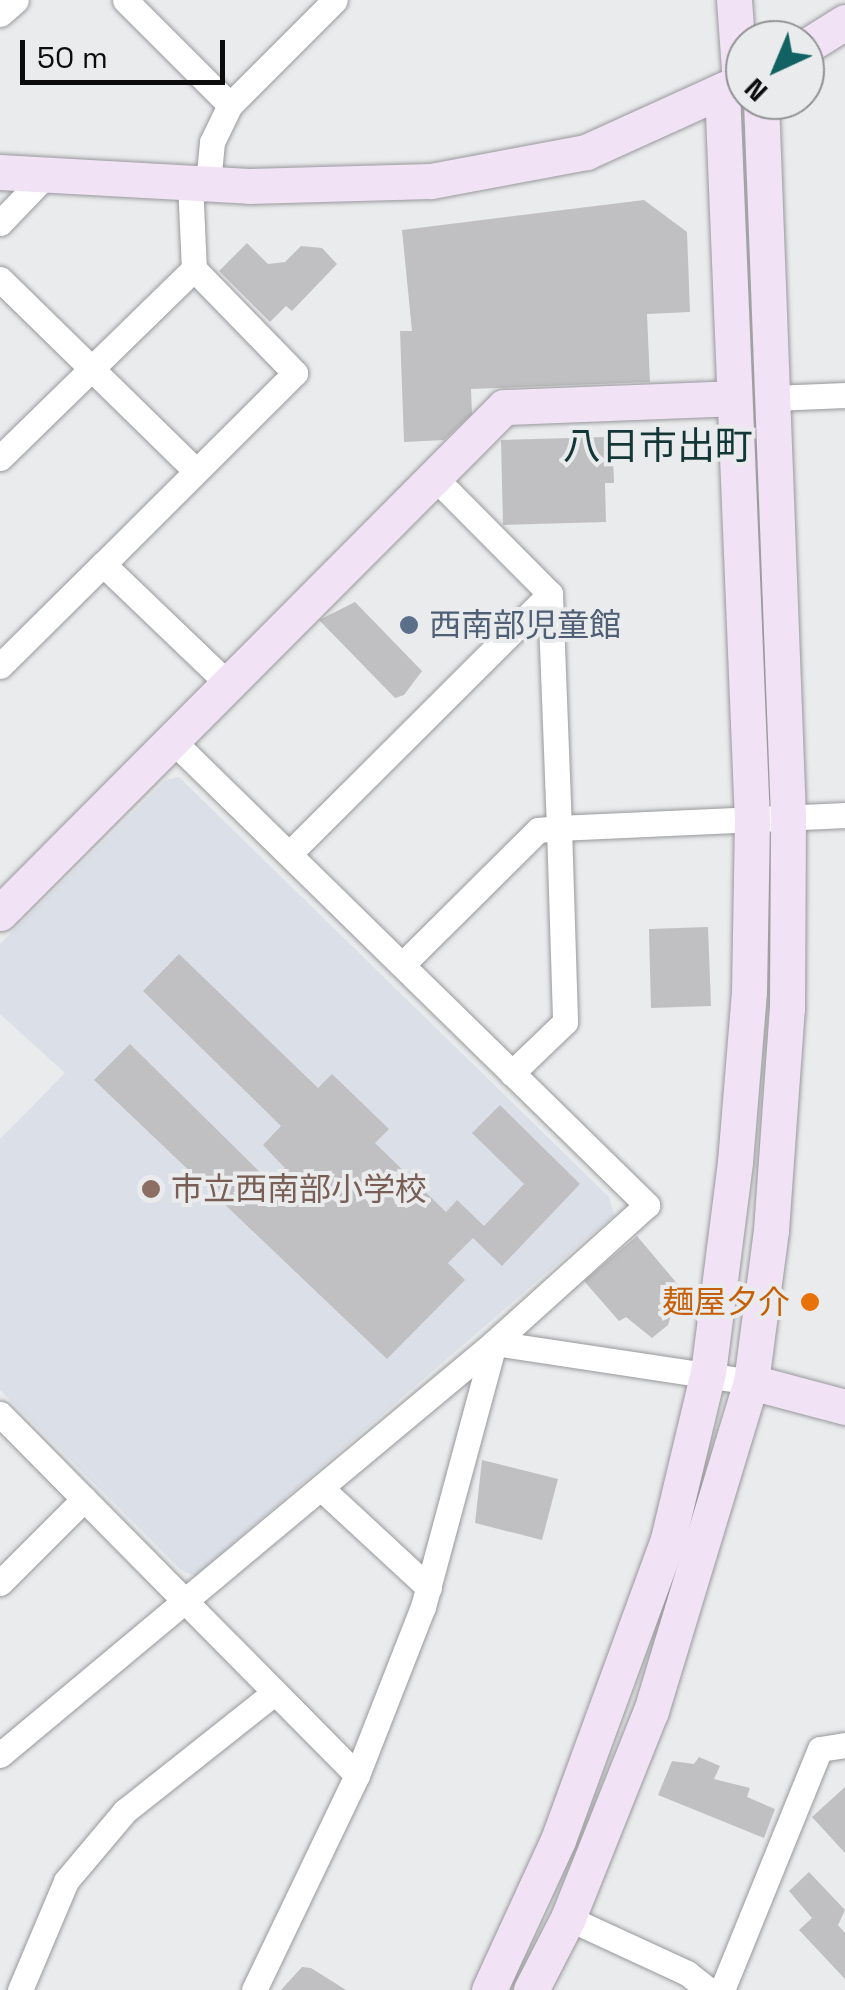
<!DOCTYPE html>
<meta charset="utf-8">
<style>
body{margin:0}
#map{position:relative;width:845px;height:1990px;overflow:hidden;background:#eaebed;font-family:"Space Grotesk","Noto Sans JP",sans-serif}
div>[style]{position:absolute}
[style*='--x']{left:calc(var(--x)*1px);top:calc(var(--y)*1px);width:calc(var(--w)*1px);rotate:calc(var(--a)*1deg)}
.built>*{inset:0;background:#dbdfe8}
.building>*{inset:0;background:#c0c0c2}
.roads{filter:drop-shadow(0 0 2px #98999b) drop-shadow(0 0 2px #98999b)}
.street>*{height:25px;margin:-12.5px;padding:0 12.5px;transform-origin:12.5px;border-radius:12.5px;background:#fff}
.secondary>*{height:35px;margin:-17.5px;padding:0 17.5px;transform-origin:17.5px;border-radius:17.5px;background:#f2e2f6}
.dots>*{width:28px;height:28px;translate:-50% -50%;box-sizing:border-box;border:5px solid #eaebed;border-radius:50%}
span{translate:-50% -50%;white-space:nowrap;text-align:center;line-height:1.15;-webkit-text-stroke:8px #eaebed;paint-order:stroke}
.service-label{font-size:32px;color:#4e5e75}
.left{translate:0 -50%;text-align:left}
.education-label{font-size:32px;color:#785e54}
.food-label{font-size:32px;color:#c56008}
.right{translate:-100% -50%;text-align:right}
.quarter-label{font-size:38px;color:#133636}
.north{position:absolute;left:725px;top:20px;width:100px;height:100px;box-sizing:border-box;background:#eaebed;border:2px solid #919293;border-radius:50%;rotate:224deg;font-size:28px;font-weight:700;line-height:40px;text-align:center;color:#0c0c0d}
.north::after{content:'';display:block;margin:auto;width:35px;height:45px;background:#126263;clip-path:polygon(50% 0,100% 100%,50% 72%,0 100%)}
.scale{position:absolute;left:20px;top:40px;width:205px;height:45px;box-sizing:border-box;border:5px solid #0c0c0d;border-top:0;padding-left:12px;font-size:30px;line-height:35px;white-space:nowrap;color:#0c0c0d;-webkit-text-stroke:8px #eaebed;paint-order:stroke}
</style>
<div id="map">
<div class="built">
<i style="clip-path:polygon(179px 777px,609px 1197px,614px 1215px,195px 1576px,181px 1570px,0 1390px,0 1139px,65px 1073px,0 1014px,0 944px,166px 780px)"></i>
</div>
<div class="building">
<i style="clip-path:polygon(644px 200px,687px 232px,690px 312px,647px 314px,650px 382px,471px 389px,472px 414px,444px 440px,404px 442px,400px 331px,412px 331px,402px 230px)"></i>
<i style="clip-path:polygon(247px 243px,268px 264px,285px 262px,301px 246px,322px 248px,337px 264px,292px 311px,286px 306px,270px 322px,219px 271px)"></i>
<i style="clip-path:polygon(605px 437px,605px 454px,613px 454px,614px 483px,605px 483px,606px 522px,503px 525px,501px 440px)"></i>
<i style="clip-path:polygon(355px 602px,422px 671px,404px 695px,395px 698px,319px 620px)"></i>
<i style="clip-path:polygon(708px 927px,711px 1006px,651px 1008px,649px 929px)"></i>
<i style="clip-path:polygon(179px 954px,318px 1088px,332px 1074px,389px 1129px,375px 1143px,446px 1212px,457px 1200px,484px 1226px,524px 1184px,472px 1133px,500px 1105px,580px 1184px,502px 1266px,473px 1238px,448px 1263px,465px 1280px,387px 1359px,94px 1080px,130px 1044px,271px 1183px,285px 1168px,263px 1145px,281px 1126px,143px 991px)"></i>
<i style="clip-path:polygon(637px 1236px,680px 1287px,668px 1325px,652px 1338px,626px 1317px,619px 1321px,584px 1281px)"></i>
<i style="clip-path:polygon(482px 1460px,558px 1479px,542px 1540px,475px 1523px)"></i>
<i style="clip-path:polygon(699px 1757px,720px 1766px,714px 1779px,750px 1788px,747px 1797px,775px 1809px,764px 1838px,658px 1795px,672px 1761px,694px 1764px)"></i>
<i style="clip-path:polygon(845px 1787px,845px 1853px,812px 1817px)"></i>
<i style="clip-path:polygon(809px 1872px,845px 1910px,838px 1925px,845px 1933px,845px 1979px,799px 1930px,812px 1918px,789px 1891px)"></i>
<i style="clip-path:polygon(302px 1967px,311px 1968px,346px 1990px,281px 1990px)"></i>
</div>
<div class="roads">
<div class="street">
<i style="--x:125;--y:0;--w:148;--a:45"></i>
<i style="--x:0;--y:14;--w:21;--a:-41"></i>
<i style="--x:190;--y:182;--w:87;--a:87.4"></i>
<i style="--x:194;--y:269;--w:145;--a:45.8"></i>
<i style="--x:295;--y:373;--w:271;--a:135.1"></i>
<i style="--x:103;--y:564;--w:172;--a:43.8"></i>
<i style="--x:208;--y:183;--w:41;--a:-84.4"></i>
<i style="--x:212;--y:142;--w:41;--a:-64.1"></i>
<i style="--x:230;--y:105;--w:148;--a:-45"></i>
<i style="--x:0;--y:223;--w:66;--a:-46.2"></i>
<i style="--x:0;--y:279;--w:274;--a:44.4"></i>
<i style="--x:773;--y:398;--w:72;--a:-2.4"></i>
<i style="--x:0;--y:458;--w:271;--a:-44.3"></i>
<i style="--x:435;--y:478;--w:163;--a:45.2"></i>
<i style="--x:550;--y:594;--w:234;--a:87.8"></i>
<i style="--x:559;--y:828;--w:286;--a:-2.6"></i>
<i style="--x:0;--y:666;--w:145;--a:-44.7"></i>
<i style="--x:172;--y:740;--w:665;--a:44.39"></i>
<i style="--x:647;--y:1205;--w:206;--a:138"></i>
<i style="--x:494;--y:1343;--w:260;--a:8.6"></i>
<i style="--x:290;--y:853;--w:367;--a:-44.9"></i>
<i style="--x:403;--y:964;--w:190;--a:-44.8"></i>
<i style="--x:538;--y:830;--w:21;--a:-5"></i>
<i style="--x:559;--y:828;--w:194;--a:88.2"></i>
<i style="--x:565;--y:1022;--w:74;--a:136.1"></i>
<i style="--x:0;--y:1414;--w:508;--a:45.32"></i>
<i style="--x:321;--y:1488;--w:147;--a:42.8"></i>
<i style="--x:0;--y:1583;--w:119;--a:-45"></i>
<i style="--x:0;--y:1755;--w:643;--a:-39.83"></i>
<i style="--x:568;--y:1918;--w:131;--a:24.8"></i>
<i style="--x:687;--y:1973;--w:28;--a:38"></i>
<i style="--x:20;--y:1990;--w:118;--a:-67.1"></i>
<i style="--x:66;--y:1881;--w:92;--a:-49.9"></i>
<i style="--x:125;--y:1811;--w:191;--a:-38.4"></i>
<i style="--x:254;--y:1990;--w:238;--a:-64.4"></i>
<i style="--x:357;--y:1775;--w:180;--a:-68.6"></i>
<i style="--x:423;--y:1607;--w:273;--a:-74.9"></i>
<i style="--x:722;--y:1990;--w:260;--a:-67.9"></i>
<i style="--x:820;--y:1749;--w:25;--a:-9"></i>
</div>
<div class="secondary">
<i style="--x:734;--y:0;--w:83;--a:85.9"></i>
<i style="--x:805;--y:47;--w:47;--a:-32"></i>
<i style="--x:0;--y:172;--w:249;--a:3.2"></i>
<i style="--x:249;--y:186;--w:182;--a:-1.6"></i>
<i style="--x:431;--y:181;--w:158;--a:-10.6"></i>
<i style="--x:586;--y:152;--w:175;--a:-24.4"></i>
<i style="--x:0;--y:913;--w:714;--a:-45.11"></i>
<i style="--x:504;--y:407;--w:230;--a:-2.2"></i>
<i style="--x:751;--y:1382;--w:97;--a:14.9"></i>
<i style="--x:489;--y:1990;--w:165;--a:-65.3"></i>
<i style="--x:558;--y:1840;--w:320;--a:-69.9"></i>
<i style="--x:668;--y:1539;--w:171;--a:-76.5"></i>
<i style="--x:708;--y:1373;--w:213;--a:-82.7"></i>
<i style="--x:735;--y:1162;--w:171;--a:-85.3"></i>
<i style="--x:749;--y:992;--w:171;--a:-89"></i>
<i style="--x:752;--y:821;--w:731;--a:-92.35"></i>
<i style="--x:531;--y:1990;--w:81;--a:-62.8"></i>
<i style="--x:568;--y:1918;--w:223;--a:-68.2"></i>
<i style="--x:651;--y:1711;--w:344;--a:-73.1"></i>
<i style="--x:751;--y:1382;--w:153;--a:-82.5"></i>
<i style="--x:771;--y:1230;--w:222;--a:-85.9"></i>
<i style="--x:787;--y:1009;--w:192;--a:-89.7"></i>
<i style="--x:788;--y:817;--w:718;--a:-92.16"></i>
</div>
</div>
<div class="dots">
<i style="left:409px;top:625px;background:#5c6f8a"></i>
<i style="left:151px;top:1189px;background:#8d6e63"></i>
<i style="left:810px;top:1302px;background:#e8710a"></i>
</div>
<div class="service-label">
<span class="left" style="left:429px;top:625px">西南部児童館</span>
</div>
<div class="education-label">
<span class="left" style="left:171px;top:1189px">市立西南部小学校</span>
</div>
<div class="food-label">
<span class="right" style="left:790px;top:1302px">麺屋夕介</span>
</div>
<div class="quarter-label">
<span style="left:658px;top:447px">八日市出町</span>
</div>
<div class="north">N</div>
<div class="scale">50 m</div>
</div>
